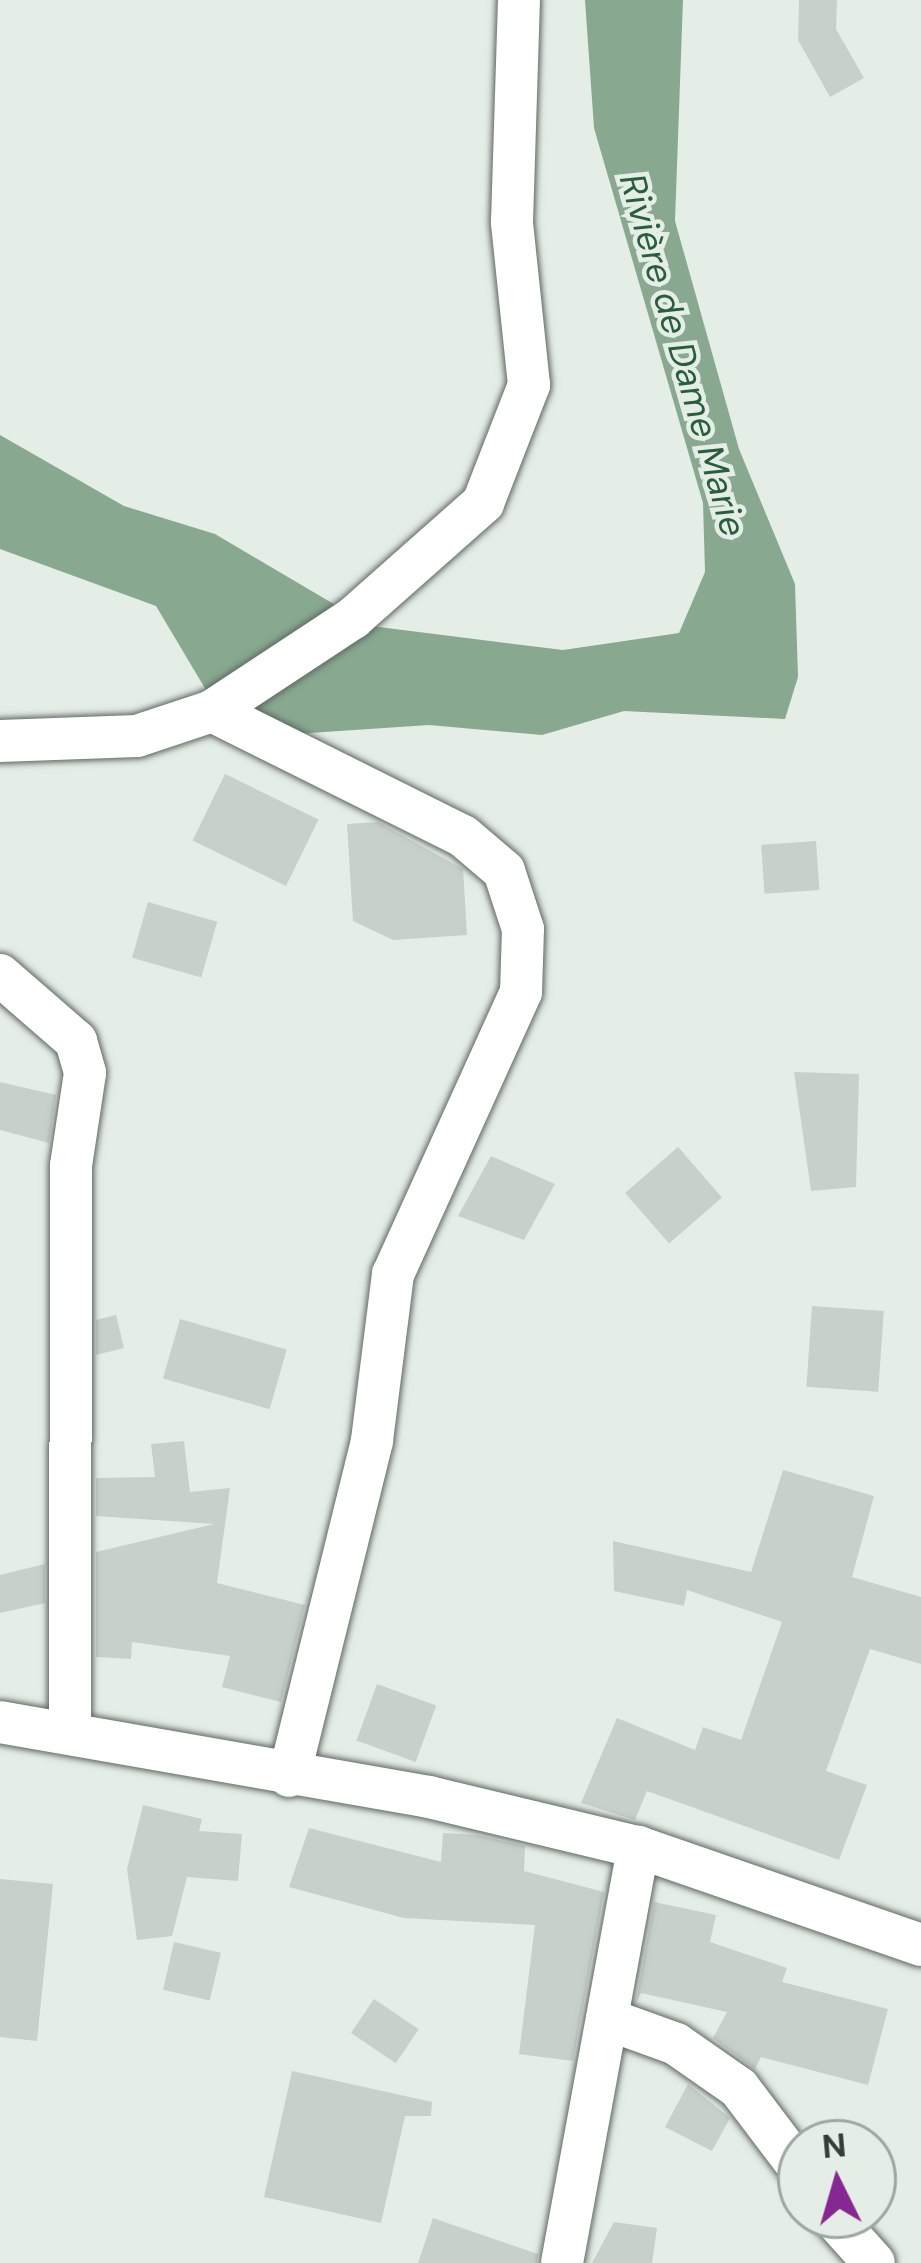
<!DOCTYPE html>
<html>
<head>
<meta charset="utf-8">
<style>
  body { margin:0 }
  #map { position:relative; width:921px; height:2263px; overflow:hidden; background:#e4eee6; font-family:"DM Sans",sans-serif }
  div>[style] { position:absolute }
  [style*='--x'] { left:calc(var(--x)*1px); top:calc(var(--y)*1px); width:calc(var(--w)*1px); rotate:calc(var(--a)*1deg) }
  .water>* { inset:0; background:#88a990 }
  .building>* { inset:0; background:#c7d1c9; transform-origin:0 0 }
  .roads { filter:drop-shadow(0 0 3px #5f6962) drop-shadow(0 0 3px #5f6962) }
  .minor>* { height:42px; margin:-21px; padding:0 21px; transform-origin:21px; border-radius:21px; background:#fff }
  span { translate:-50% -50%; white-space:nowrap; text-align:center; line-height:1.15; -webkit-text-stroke:9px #e4eee6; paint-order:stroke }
  .water-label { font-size:36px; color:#295d3b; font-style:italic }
  .north { position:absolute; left:777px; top:2119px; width:120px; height:120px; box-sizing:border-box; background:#e4eee6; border:3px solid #9fa7a1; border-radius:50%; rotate:355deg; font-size:33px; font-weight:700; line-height:48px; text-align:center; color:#383c39 }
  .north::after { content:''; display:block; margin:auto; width:42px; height:54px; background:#872792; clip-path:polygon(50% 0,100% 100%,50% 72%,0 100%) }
</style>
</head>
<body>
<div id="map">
  <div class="water">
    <i style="clip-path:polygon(585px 0,683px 0,675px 221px,739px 449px,795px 584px,798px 677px,785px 719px,624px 711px,542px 735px,429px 725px,265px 736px,225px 722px,156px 606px,0 549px,0 435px,124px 506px,215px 534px,371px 626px,563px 650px,679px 633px,705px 572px,703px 503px,594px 128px)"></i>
  </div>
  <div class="building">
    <i style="clip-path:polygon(799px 0,837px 0,836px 29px,864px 78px,830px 97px,798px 40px)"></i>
    <i style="left:225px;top:774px;width:104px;height:74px;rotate:26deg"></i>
    <i style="clip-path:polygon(378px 822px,463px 869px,467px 935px,393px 940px,353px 921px,347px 824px)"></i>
    <i style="left:816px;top:841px;width:49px;height:55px;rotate:86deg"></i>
    <i style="left:148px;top:902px;width:72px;height:58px;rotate:16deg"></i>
    <i style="clip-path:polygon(794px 1072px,859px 1074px,856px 1187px,811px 1191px)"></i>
    <i style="clip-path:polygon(0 1082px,56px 1095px,49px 1143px,0 1130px)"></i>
    <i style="left:678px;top:1147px;width:67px;height:70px;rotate:49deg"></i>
    <i style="clip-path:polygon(491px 1156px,555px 1184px,524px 1240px,458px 1216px)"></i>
    <i style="left:812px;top:1306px;width:72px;height:81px;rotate:4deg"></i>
    <i style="clip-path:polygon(116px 1315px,124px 1348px,96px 1355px,96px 1320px)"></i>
    <i style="left:180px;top:1319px;width:111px;height:62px;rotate:16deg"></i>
    <i style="clip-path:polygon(184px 1441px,190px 1492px,230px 1488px,217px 1583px,305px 1605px,281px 1702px,222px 1687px,230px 1656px,132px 1642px,131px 1659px,96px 1657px,96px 1552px,214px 1524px,96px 1516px,96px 1478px,155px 1477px,151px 1444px)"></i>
    <i style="clip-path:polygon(783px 1470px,874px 1496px,852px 1577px,921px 1597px,921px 1664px,870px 1649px,826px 1771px,867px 1785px,839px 1860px,647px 1791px,635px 1820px,581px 1803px,617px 1718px,695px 1750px,703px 1727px,741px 1740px,782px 1622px,687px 1590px,684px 1606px,614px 1591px,613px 1541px,751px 1572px)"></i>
    <i style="clip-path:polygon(45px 1564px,45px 1603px,0 1613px,0 1575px)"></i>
    <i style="left:377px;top:1684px;width:63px;height:60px;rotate:20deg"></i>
    <i style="clip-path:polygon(143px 1805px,202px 1819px,199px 1831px,242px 1834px,238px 1881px,187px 1877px,172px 1936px,137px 1940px,127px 1869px)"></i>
    <i style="clip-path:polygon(309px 1828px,441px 1862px,443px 1833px,477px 1835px,525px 1846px,524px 1871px,604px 1892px,573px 2061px,519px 2054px,535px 1925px,404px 1918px,289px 1887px)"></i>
    <i style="clip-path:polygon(0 1879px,53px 1884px,37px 2041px,0 2037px)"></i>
    <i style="clip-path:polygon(654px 1902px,716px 1915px,710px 1942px,787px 1968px,782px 1982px,888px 2009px,868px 2085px,761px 2057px,755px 2069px,713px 2038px,727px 2012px,641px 1993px,636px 2002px)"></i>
    <i style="left:174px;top:1942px;width:48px;height:49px;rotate:13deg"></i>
    <i style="left:374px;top:1999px;width:54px;height:41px;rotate:34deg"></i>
    <i style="clip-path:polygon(292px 2071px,432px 2102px,431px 2116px,405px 2116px,381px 2223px,264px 2197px)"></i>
    <i style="clip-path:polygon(688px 2084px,730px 2118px,712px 2151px,665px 2127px)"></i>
    <i style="clip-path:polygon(433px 2218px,538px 2254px,537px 2263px,418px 2263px)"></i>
    <i style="clip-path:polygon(614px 2222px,657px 2228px,652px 2263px,592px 2263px)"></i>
  </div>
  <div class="roads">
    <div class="minor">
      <i style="--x:212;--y:711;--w:280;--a:26.5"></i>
      <i style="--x:463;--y:836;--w:54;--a:40.5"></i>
      <i style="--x:504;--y:871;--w:61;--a:71.9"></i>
      <i style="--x:523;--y:929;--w:63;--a:91.8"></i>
      <i style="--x:521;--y:992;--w:310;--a:114.4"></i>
      <i style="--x:393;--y:1274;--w:168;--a:97.2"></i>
      <i style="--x:372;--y:1441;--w:345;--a:103.9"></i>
      <i style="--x:0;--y:741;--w:137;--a:-2.1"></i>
      <i style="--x:137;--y:736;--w:79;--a:-18.4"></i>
      <i style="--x:212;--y:711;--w:169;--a:-33.4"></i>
      <i style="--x:353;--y:618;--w:174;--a:-41.5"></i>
      <i style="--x:483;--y:503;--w:127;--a:-68.7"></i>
      <i style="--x:529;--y:385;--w:164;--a:-96"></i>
      <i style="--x:512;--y:222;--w:222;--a:-88.2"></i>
      <i style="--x:0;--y:975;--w:101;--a:41"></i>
      <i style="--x:76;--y:1041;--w:33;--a:74"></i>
      <i style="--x:85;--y:1073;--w:94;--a:98.6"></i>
      <i style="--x:71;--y:1166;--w:563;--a:90.1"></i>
      <i style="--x:0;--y:1722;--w:436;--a:9.9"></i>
      <i style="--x:429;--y:1797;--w:215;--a:13.5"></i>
      <i style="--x:638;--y:1847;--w:299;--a:19.1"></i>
      <i style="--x:607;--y:2019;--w:73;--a:19.9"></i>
      <i style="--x:676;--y:2044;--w:77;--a:34.9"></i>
      <i style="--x:739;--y:2088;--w:103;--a:52.9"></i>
      <i style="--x:831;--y:2215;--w:64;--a:48.1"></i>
      <i style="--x:562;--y:2263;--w:423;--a:-79.6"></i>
    </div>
  </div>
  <div class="water-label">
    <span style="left:683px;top:355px;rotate:74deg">Rivière de Dame Marie</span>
  </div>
  <div class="north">N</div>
</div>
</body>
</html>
